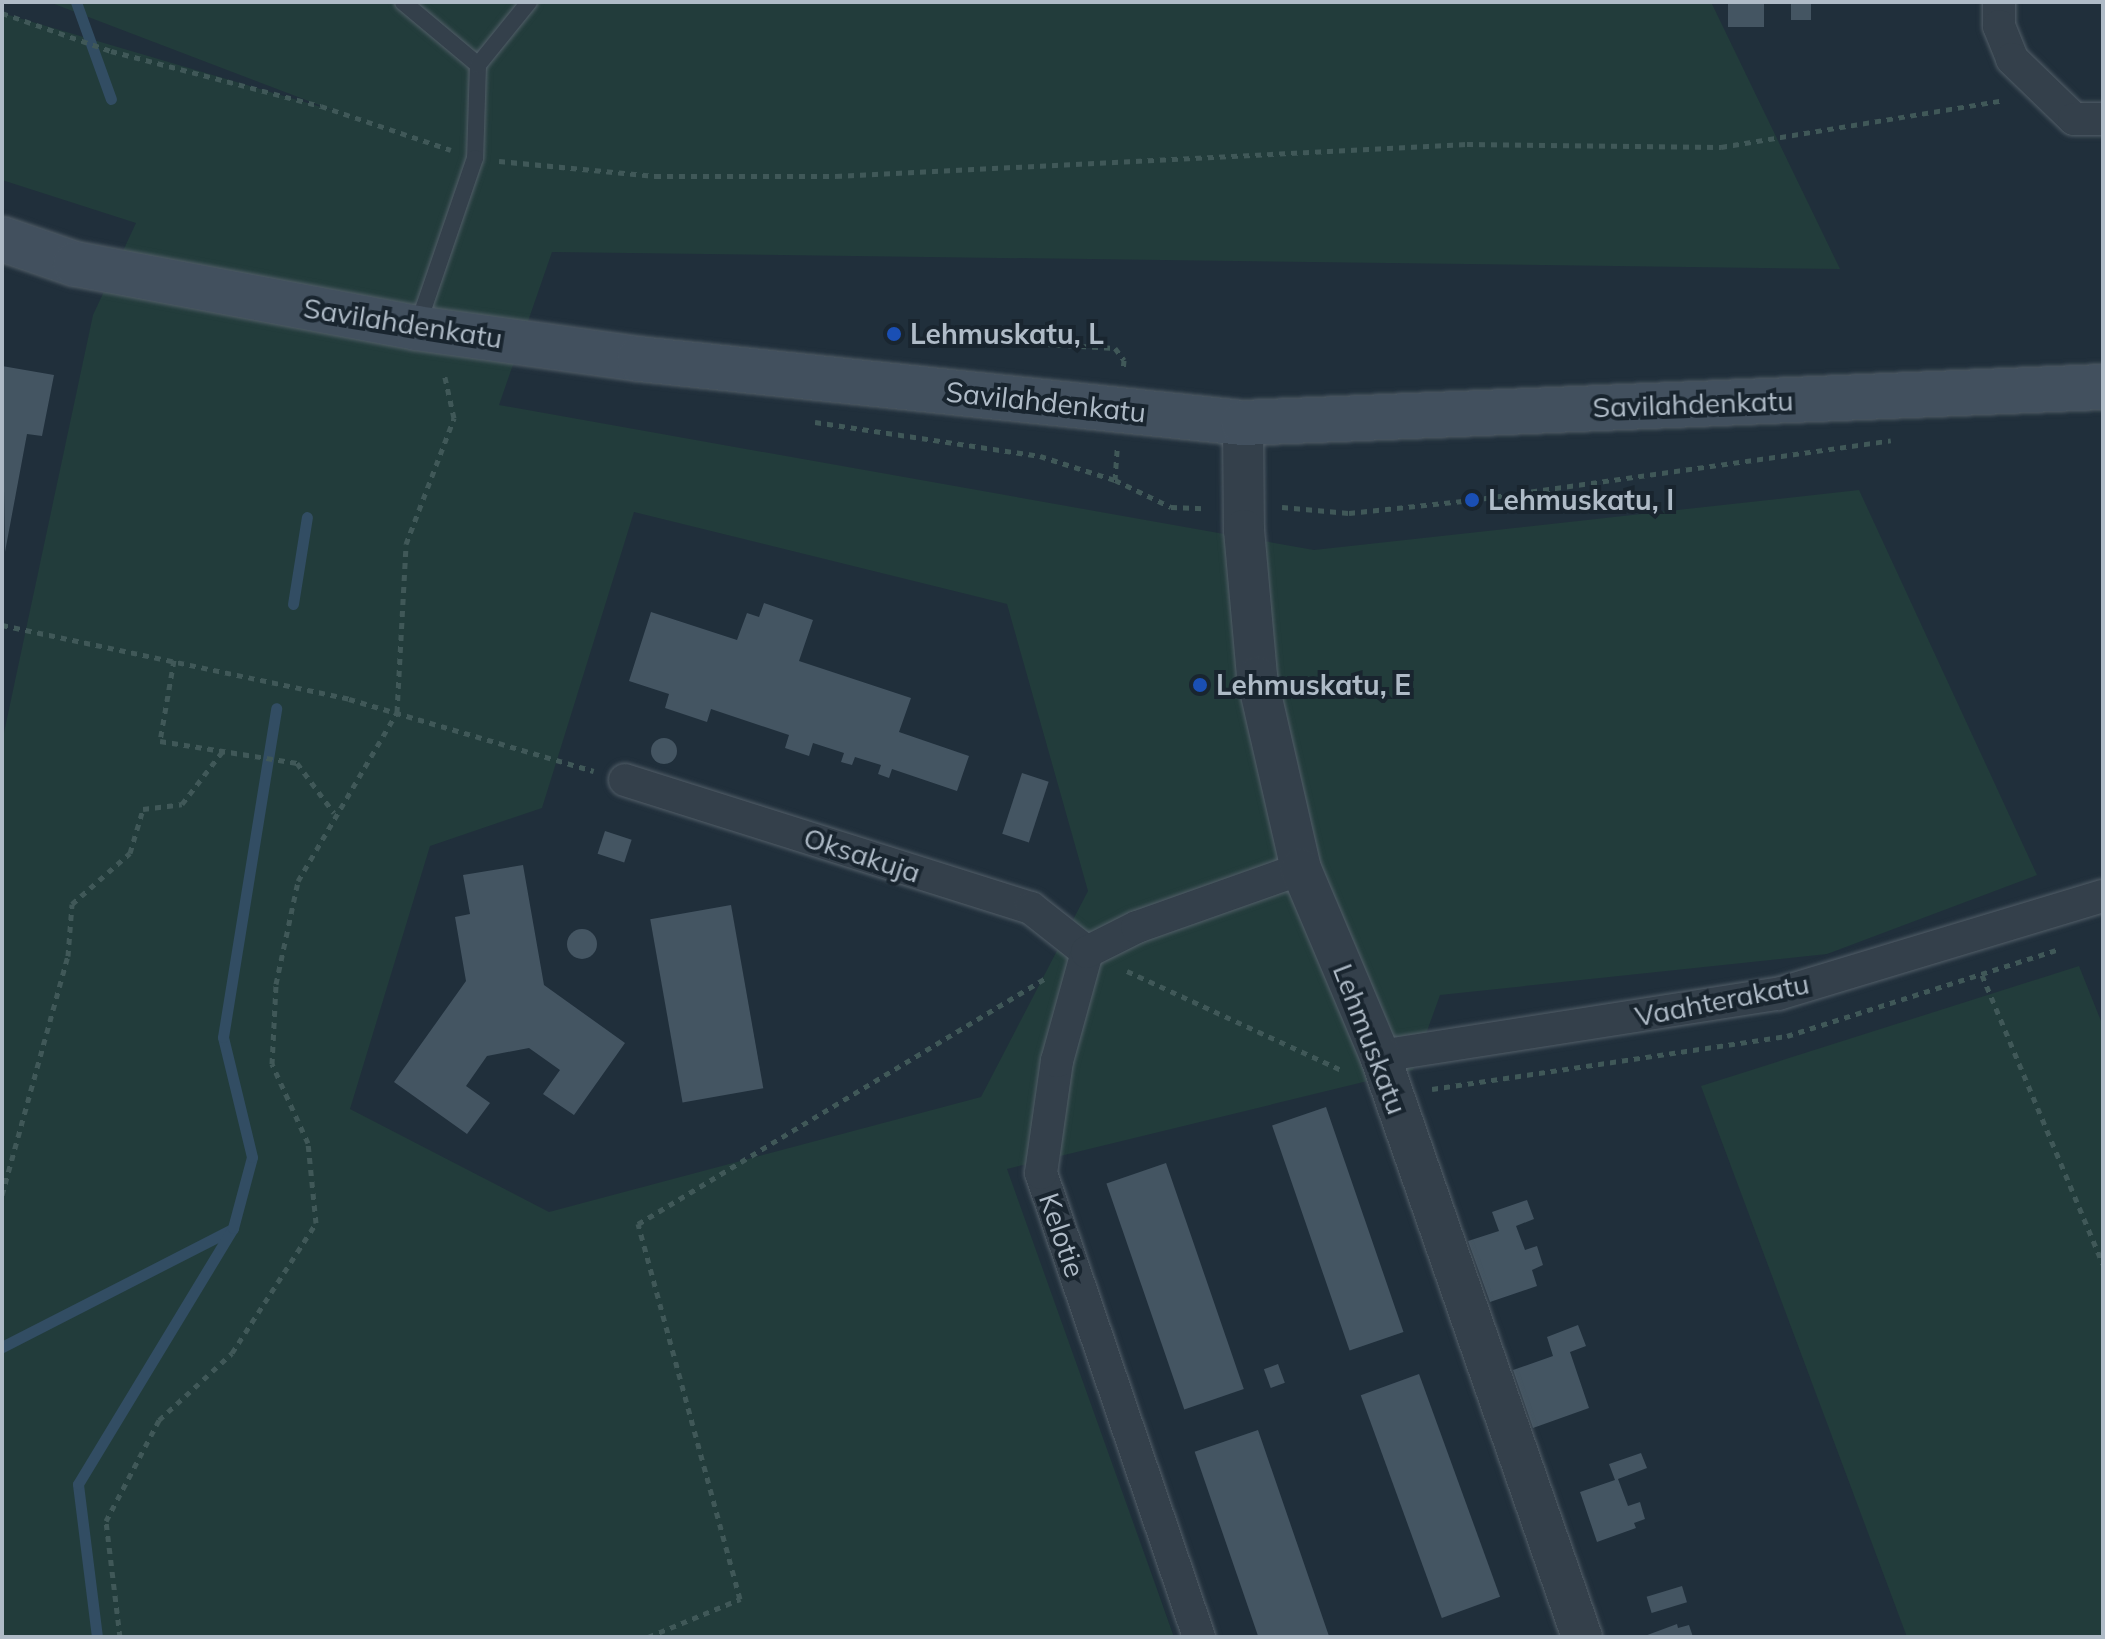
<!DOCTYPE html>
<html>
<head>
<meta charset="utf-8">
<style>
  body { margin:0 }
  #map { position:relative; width:2105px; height:1639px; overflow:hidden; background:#202f3b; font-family:Mulish,sans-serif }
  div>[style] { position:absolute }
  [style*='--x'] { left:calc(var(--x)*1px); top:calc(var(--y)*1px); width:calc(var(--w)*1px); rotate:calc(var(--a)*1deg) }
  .green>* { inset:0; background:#223c3b }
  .stream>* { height:11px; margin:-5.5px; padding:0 5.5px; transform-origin:5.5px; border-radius:5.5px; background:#324d63 }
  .building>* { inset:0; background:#445562; transform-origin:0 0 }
  .round { border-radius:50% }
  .path>* { height:5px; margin-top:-2.5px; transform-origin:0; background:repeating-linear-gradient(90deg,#405858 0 6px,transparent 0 12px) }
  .roads { filter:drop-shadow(0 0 2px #525e68) drop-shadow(0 0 2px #525e68) }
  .service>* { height:16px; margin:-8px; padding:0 8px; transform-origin:8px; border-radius:8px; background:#34404b }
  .minor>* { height:32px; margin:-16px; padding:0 16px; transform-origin:16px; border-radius:16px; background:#34404b }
  .tertiary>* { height:40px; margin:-20px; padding:0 20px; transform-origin:20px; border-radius:20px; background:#34404b }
  .secondary>* { height:44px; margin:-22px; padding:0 22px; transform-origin:22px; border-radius:22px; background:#42505e }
  .dots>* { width:22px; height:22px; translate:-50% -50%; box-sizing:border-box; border:4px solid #19252f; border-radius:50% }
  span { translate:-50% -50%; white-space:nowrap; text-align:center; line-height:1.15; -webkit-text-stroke:8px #19252f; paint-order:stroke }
  .street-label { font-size:28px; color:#afbbc7 }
  .poi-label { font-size:28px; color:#afbbc7; font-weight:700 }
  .left { translate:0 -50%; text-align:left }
  .frame { position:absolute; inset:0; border:4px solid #afbbc7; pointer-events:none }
</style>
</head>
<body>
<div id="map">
  <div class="green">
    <i style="clip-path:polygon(evenodd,49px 2px,1711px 2px,1840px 269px,552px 252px,499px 405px,1314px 550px,1859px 490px,2037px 875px,1827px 954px,1440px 995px,1413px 1070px,1007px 1169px,1174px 1637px,2px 1637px,2px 742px,93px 315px,136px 223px,2px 180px,2px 13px,335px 111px,49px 2px,634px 512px,1007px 604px,1088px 891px,981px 1097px,549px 1212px,350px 1109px,430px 846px,542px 808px,634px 512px)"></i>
    <i style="clip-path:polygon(2079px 966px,2103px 1026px,2103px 1637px,1907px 1637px,1701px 1086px)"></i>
  </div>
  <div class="stream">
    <i style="--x:76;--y:2;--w:103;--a:70.2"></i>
    <i style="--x:293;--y:604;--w:88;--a:-80.9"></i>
    <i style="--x:2;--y:1347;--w:259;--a:-27.1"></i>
    <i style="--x:97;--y:1637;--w:154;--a:-97.1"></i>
    <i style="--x:78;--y:1484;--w:299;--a:-58.8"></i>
    <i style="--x:233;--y:1228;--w:73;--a:-75"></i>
    <i style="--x:252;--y:1157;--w:123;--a:-103.6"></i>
    <i style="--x:223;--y:1037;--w:333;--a:-80.8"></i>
  </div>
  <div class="building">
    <i style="left:1728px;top:2px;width:36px;height:25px"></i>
    <i style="left:1791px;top:2px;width:20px;height:18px"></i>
    <i style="clip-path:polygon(2px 366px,54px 375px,42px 436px,27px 434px,5px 552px)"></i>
    <i style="clip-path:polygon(764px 603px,813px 620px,799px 661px,911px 698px,899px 732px,969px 756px,957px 791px,892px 769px,889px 778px,878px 774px,881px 765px,855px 757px,852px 765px,841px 762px,844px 753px,813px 743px,809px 756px,785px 748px,789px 735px,711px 709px,707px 722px,665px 708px,669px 694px,629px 681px,651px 612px,737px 640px,747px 613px,759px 617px)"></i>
    <i class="round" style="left:651px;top:738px;width:26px;height:26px"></i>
    <i style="left:1022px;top:773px;width:28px;height:64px;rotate:18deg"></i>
    <i style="left:605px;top:831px;width:28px;height:24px;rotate:18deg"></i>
    <i style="clip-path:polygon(523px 865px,544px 985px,625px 1043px,574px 1115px,543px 1094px,560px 1070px,529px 1048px,487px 1056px,466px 1086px,490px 1103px,467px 1134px,394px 1082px,466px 981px,455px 917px,470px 914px,463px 875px)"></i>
    <i style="left:731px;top:905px;width:186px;height:82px;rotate:80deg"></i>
    <i class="round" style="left:567px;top:929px;width:30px;height:30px"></i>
    <i style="left:1326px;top:1107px;width:238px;height:57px;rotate:71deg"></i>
    <i style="left:1166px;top:1163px;width:239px;height:63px;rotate:71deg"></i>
    <i style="clip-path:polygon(1527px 1200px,1534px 1219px,1516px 1226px,1525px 1250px,1537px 1246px,1543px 1265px,1532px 1270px,1537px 1286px,1490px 1302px,1468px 1241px,1499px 1231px,1492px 1212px)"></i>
    <i style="clip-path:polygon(1578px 1325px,1586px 1346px,1570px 1352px,1589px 1408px,1533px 1428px,1513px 1370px,1553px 1356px,1547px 1337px)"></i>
    <i style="left:1278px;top:1364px;width:20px;height:15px;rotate:70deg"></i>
    <i style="left:1419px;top:1374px;width:237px;height:62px;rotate:70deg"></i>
    <i style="left:1258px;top:1430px;width:219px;height:67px;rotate:71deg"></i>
    <i style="clip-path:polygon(1641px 1453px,1647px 1468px,1618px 1479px,1628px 1506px,1640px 1502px,1645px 1519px,1634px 1523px,1636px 1528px,1597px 1542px,1580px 1492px,1615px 1480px,1609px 1464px)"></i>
    <i style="left:1682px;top:1586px;width:17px;height:37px;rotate:73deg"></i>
    <i style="clip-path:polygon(1677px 1624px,1678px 1628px,1689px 1625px,1693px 1637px,1642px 1637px)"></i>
  </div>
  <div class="path">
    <i style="--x:2;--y:13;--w:115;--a:19.2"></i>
    <i style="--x:111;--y:51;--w:217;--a:14.7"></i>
    <i style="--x:321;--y:106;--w:137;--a:18.7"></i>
    <i style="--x:499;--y:161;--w:157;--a:5.5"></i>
    <i style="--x:655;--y:176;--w:181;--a:0"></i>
    <i style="--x:836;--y:176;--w:632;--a:-2.9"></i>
    <i style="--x:1467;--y:144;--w:254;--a:0.7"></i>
    <i style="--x:1721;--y:147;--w:287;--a:-9.4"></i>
    <i style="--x:996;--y:341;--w:119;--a:3.4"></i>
    <i style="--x:1115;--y:348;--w:15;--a:53"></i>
    <i style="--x:1124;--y:360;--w:11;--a:95"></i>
    <i style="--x:815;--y:422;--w:228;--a:8.6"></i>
    <i style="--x:1040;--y:456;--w:79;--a:17.7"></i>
    <i style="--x:1115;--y:480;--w:62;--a:25.7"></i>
    <i style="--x:1171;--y:507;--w:33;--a:2"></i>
    <i style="--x:1115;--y:480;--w:31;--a:-86"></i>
    <i style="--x:1282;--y:507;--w:67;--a:5.1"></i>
    <i style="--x:1349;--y:513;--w:124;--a:-6"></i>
    <i style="--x:1472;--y:500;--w:423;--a:-8.1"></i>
    <i style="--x:2;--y:625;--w:355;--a:12"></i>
    <i style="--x:349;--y:699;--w:255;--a:16.4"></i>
    <i style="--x:174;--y:660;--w:82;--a:99.8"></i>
    <i style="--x:160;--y:741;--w:139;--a:9.1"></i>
    <i style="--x:297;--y:763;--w:62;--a:53.5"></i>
    <i style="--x:1127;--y:971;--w:238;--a:24.8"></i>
    <i style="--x:1982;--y:975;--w:313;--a:67.3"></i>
    <i style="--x:1432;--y:1089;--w:359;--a:-8.5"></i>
    <i style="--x:1787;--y:1036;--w:287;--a:-17.7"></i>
    <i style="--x:2;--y:1195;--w:248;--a:-74.6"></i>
    <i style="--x:68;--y:956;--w:52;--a:-85.6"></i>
    <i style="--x:72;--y:904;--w:77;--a:-41.3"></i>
    <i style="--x:130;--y:853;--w:46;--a:-73.5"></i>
    <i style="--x:143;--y:809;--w:39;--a:-7"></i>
    <i style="--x:182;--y:804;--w:66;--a:-52.4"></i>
    <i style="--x:120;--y:1637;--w:117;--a:-96.9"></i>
    <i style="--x:106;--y:1521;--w:114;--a:-62.3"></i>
    <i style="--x:159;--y:1420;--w:99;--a:-42.5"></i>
    <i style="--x:232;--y:1353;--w:155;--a:-57.1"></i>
    <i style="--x:316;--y:1223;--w:80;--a:-95.7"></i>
    <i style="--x:308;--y:1143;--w:87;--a:-114.5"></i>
    <i style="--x:272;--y:1064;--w:80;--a:-87.1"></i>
    <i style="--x:276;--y:984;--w:105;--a:-77.9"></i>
    <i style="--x:298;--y:881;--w:196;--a:-59.6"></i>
    <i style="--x:397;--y:712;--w:168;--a:-86.9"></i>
    <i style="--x:406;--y:544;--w:135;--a:-69.1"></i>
    <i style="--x:454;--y:418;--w:46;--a:-102.5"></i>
    <i style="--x:648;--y:1637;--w:100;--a:-22.4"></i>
    <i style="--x:740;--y:1599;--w:389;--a:-105.2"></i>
    <i style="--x:638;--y:1224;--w:476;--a:-31.1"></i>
  </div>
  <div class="roads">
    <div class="service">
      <i style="--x:403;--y:2;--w:98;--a:40"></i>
      <i style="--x:478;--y:65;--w:93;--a:91.8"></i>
      <i style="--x:475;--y:158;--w:179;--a:108.9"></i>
      <i style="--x:478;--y:65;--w:81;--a:-51"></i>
    </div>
    <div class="minor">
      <i style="--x:1999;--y:2;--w:24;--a:90"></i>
      <i style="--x:1999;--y:26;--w:35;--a:68"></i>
      <i style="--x:2012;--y:59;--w:86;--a:44.1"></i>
      <i style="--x:2074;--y:119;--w:29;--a:0"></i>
      <i style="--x:625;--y:780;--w:426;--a:17.5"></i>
      <i style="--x:1031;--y:908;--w:71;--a:38.2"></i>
      <i style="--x:1380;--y:1056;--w:403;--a:-8.9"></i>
      <i style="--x:1778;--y:994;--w:339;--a:-16.8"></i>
      <i style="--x:1199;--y:1637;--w:490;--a:-108.8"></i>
      <i style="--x:1041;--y:1173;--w:113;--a:-81.9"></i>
      <i style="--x:1057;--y:1061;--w:113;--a:-74.6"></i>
      <i style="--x:1087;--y:952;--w:56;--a:-26.6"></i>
      <i style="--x:1137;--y:927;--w:174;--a:-19.5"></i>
    </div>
    <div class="tertiary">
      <i style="--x:1243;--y:423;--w:107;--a:89.5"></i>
      <i style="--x:1244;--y:530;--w:148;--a:84.9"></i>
      <i style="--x:1257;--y:677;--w:197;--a:77.1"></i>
      <i style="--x:1301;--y:869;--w:203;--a:67.1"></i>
      <i style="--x:1380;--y:1056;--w:615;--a:70.83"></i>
    </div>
    <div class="secondary">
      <i style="--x:2;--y:239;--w:77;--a:18.9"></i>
      <i style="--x:75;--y:264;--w:347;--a:10.6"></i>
      <i style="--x:416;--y:328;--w:225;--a:7.9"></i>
      <i style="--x:639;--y:359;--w:607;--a:6.05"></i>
      <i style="--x:1243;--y:423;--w:861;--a:-2.4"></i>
    </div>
  </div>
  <div class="dots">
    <i style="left:894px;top:334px;background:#1a4fb4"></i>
    <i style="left:1472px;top:500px;background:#1a4fb4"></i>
    <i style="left:1200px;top:685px;background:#1a4fb4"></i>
  </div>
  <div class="street-label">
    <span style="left:403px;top:323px;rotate:9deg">Savilahdenkatu</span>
    <span style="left:1046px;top:402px;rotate:6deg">Savilahdenkatu</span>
    <span style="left:1693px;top:404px;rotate:-2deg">Savilahdenkatu</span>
    <span style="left:862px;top:855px;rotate:18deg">Oksakuja</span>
    <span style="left:1722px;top:1000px;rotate:-11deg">Vaahterakatu</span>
    <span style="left:1370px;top:1039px;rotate:69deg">Lehmuskatu</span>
    <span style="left:1062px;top:1235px;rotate:71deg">Kelotie</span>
  </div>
  <div class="poi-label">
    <span class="left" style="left:910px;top:334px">Lehmuskatu, L</span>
    <span class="left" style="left:1488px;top:500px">Lehmuskatu, I</span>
    <span class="left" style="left:1216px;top:685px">Lehmuskatu, E</span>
  </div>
  <div class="frame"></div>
</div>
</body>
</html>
